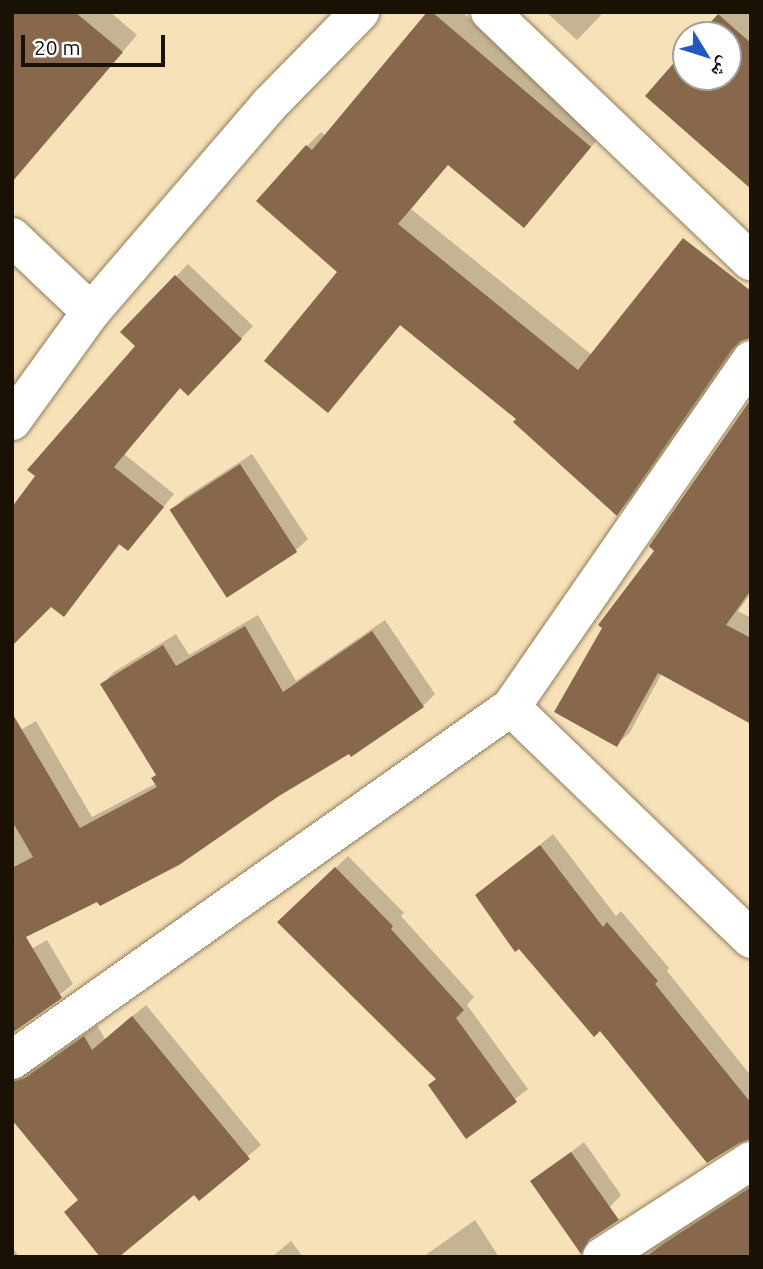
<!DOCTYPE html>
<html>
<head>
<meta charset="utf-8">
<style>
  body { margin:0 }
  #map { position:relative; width:763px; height:1269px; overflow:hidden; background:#f6e1b9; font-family:Ubuntu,"Noto Naskh Arabic",sans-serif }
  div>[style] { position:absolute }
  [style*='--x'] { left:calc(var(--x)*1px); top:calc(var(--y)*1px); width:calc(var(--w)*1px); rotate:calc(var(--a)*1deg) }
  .shadow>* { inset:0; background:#0003 }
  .building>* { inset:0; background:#87684d; transform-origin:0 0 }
  .roads { filter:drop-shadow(0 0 2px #907d58) drop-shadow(0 0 2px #907d58) }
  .minor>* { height:38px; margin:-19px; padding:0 19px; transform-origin:19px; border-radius:19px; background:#fff }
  span { translate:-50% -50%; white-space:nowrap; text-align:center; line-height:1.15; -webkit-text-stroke:6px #fff; paint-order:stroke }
  .frame { position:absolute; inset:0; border:14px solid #181104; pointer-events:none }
  .north { position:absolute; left:672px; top:21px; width:70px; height:70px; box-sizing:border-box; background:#fff; border:2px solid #a3a09b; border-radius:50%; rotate:128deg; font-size:19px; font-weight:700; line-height:28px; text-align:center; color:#181104 }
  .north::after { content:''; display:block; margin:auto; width:24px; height:32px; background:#2457c4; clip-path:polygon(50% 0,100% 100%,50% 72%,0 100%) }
  .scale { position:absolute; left:21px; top:35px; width:144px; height:32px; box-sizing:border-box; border:4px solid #181104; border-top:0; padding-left:9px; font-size:21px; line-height:24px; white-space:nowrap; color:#181104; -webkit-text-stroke:5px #fff; paint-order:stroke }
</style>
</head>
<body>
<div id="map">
  <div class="shadow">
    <i style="clip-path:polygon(12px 12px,110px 12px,137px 35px,24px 166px)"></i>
    <i style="clip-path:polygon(430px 12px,462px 12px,604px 132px,524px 226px,449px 163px,411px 209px,592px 355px,750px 329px,631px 499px,617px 513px,518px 419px,401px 324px,328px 411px,339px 272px,307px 146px,321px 132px,326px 136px)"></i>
    <i style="clip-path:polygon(546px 12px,604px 12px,577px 40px)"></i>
    <i style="clip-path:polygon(721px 12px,751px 12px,751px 187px,648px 96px,686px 52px,686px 77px,728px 77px,728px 35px,701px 35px)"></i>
    <i style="clip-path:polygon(188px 264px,253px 326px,188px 393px,181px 387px,124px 454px,174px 494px,139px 537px,121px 543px,64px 615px,138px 346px,123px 332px)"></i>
    <i style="clip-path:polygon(751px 400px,751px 593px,738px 611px,751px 618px,751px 723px,662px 673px,630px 732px,617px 745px,657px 550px)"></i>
    <i style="clip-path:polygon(252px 454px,308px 539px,296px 550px,173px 510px,184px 498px)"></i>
    <i style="clip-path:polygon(258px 615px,296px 681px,385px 620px,435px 694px,423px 706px,349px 752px,98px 900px,12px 921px,12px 735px,36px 721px,92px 817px,157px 783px,158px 774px,102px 684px,114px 672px,176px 634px,189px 655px)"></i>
    <i style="clip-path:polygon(553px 834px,616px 916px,621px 911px,669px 968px,667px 971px,751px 1076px,751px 1138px,708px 1161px,600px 1029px,477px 896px)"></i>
    <i style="clip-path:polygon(348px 856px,404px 913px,401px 916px,474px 997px,467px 1005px,528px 1089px,467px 1137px,437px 1078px,280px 922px)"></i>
    <i style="clip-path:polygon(47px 940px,73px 984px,12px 1033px,12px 960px)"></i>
    <i style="clip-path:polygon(146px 1005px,261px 1145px,199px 1198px,195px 1193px,79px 1199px,12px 1118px,12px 1065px,27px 1070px,39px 1066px,97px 1025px,105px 1039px)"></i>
    <i style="clip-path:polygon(584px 1142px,621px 1195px,610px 1207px,533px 1182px)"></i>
    <i style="clip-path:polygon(751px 1184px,751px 1257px,639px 1257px)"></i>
    <i style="clip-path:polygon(475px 1220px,499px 1257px,423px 1257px)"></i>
    <i style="clip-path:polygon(291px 1241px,303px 1257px,272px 1257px)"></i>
    <i style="clip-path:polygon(12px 1248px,20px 1257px,12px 1257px)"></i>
  </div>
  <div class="building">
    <i style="clip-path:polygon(12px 12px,75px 12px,123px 52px,12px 182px)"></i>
    <i style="clip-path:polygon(427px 12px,432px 12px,591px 147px,524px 228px,448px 165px,398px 224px,578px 370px,683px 238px,751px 291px,751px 338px,741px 341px,733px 348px,617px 516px,513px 422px,516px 419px,400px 325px,328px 413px,264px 361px,337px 272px,256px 201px,306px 145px,312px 150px)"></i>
    <i style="clip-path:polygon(718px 14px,751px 43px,751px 189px,645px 96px,686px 49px,686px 77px,728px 77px,728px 35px,699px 35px)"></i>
    <i style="clip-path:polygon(175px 275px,242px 339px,188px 396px,180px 388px,114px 467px,164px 507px,128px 551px,119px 544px,64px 617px,51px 607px,12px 646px,12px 507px,35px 476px,27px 470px,135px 346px,120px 332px)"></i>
    <i style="clip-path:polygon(751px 399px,751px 590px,726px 625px,751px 638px,751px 724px,658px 673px,617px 747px,554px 712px,602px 628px,598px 625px,654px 551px,649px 546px)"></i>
    <i style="left:240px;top:464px;width:105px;height:84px;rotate:57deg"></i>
    <i style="clip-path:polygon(245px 626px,283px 692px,372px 631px,424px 707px,351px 757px,349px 754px,279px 796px,179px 865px,100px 906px,97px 902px,26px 937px,62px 998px,12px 1033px,12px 868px,33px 857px,12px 821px,12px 713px,80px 828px,157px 787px,151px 778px,156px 775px,100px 684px,163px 645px,176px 666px)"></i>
    <i style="clip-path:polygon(540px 845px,603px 927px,607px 922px,658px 981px,655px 984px,751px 1103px,751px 1139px,739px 1143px,707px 1163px,600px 1031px,594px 1037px,519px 949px,515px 952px,475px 895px)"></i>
    <i style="clip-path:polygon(335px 867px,393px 926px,391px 929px,464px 1010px,456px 1018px,517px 1102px,466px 1139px,428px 1085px,436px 1079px,277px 922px)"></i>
    <i style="clip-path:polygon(132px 1016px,250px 1159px,199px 1201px,194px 1195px,119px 1257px,100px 1257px,64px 1212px,78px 1200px,12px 1120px,12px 1082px,25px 1078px,84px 1036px,92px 1050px)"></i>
    <i style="clip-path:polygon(571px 1152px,619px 1220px,590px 1239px,581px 1254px,530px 1181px)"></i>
    <i style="clip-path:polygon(751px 1187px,751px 1257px,646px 1257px,663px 1244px)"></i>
  </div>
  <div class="roads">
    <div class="minor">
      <i style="--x:490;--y:12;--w:361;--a:43.7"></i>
      <i style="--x:12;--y:237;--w:109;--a:43.5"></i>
      <i style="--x:12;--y:421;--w:135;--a:-54.1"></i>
      <i style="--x:91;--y:312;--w:274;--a:-49.3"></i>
      <i style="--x:270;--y:104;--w:129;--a:-45.6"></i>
      <i style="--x:511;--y:707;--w:334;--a:44"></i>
      <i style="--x:12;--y:1060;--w:611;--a:-35.28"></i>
      <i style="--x:511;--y:707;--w:422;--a:-55.3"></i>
      <i style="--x:602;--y:1257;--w:177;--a:-32.8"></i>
    </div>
  </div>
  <div class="frame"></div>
  <div class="north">ش</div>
  <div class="scale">20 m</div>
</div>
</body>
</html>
